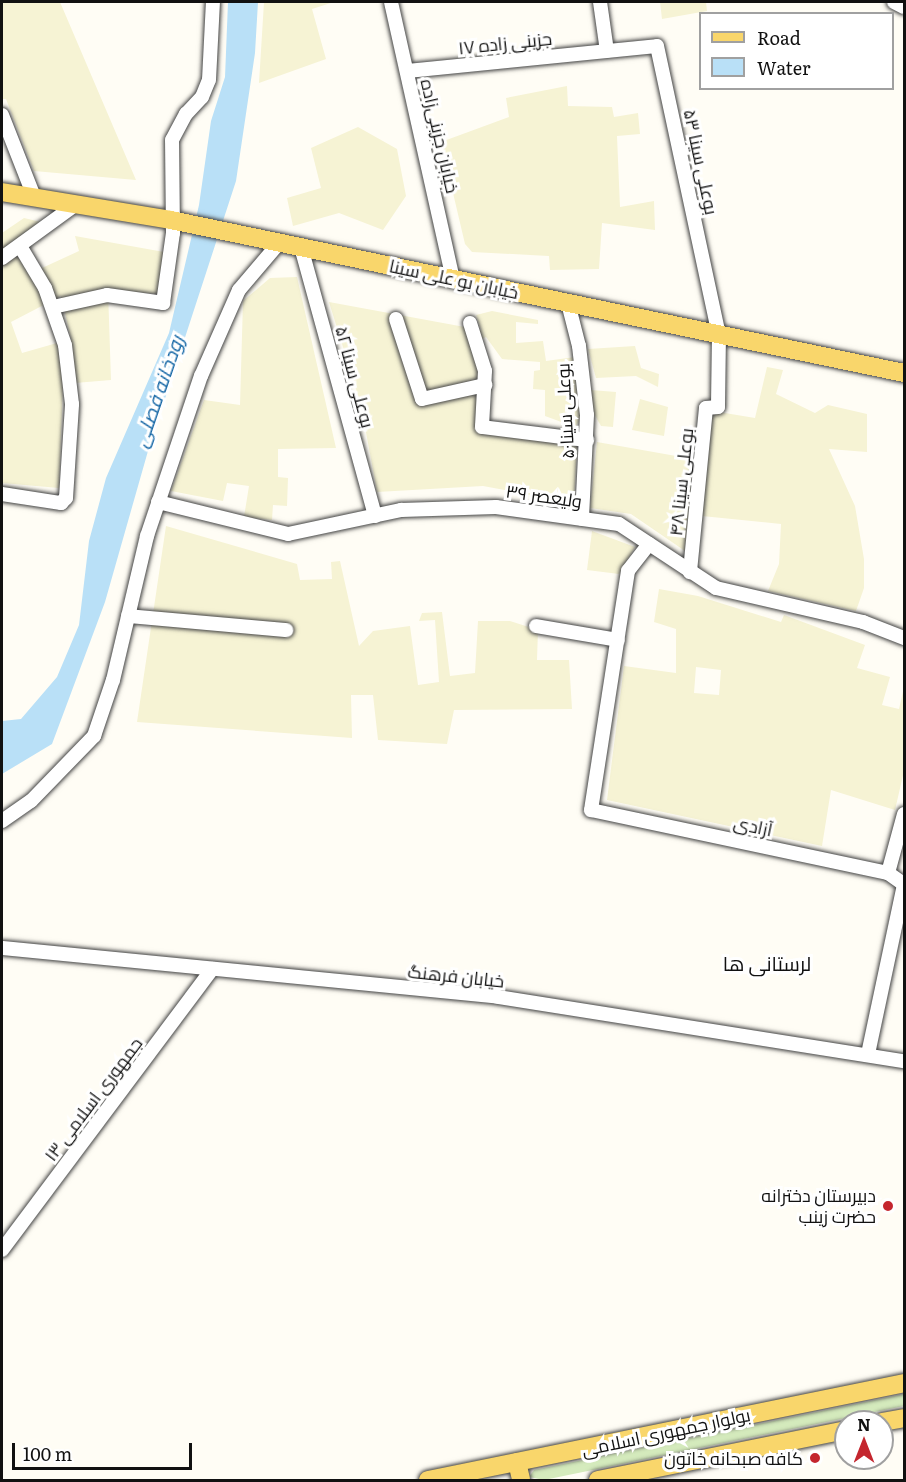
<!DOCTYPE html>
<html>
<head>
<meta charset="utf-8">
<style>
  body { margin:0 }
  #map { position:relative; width:906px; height:1482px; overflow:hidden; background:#fffdf5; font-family:Literata,Cairo,serif }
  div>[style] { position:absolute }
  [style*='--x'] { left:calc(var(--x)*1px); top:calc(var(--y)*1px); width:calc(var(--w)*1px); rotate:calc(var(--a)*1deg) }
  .farmland>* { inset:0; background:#f6f3d4 }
  .green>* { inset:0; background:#d5ebbd }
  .water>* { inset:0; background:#b9e0f7 }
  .roads { filter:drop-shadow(0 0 2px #444) drop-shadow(0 0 2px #444) }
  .minor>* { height:14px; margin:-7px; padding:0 7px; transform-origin:7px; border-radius:7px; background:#fff }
  .major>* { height:18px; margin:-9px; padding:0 9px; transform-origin:9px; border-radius:9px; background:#f9d66b }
  .dots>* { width:16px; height:16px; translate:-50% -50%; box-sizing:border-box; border:3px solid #fff; border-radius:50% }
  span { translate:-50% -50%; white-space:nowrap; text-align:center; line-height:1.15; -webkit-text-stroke:6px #fff; paint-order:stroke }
  .street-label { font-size:18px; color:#111 }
  .poi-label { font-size:18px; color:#111 }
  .right { translate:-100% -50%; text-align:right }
  .water-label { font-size:20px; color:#1768a6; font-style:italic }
  .neighbourhood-label { font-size:20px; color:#111 }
  .frame { position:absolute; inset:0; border:3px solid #111; pointer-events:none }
  .legend { position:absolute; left:699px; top:12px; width:195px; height:78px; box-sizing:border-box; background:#fff; border:2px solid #a0a0a0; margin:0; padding:8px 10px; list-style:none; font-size:18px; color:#111 }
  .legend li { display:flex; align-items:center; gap:12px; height:30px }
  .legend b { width:30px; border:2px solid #a0a0a0 }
  .north { position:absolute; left:834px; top:1410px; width:60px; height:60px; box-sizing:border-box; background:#fff; border:2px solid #a0a0a0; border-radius:50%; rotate:0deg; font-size:16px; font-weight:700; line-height:24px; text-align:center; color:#111 }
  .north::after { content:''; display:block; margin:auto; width:21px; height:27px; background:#c4262e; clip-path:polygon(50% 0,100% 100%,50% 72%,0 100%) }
  .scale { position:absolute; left:12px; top:1443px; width:180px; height:27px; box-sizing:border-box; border:3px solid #111; border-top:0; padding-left:8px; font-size:18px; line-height:21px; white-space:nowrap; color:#111; -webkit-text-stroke:4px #fff; paint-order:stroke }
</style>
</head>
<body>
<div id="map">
  <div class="farmland">
    <i style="clip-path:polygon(2px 2px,60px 2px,136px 180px,34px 171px,6px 99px,2px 99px)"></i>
    <i style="clip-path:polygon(264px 2px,334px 2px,312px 9px,326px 59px,259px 83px)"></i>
    <i style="clip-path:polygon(660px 2px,706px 2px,707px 11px,662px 19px)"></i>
    <i style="clip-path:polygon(567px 86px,568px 106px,612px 107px,614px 117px,638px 113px,640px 134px,617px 136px,620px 207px,654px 201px,655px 230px,602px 223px,599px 269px,550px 270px,549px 256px,472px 252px,465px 244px,441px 142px,509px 117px,506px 98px)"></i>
    <i style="clip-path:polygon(358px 127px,397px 149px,406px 196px,383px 230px,339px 213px,293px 226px,287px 198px,321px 188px,311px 148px)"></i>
    <i style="clip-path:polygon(evenodd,24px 218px,41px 222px,12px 242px,29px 274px,79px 251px,75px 236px,164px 252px,159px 294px,108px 290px,111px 380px,63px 384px,59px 488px,2px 483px,2px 233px,24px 218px,61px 296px,71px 339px,22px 353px,11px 322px,61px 296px)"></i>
    <i style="clip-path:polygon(297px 277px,336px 448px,278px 449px,278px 477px,288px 478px,287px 506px,273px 505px,272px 520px,244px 517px,249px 486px,227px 483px,223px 501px,171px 491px,204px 400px,240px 405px,243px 301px,270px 278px)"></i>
    <i style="clip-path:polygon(329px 302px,481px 330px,476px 315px,492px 311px,538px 320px,538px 324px,516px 322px,516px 343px,543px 341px,546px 361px,575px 357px,584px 414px,575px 427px,545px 416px,545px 390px,533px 389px,534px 371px,540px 370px,540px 362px,502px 359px,486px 337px,471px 344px,484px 385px,484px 428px,577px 444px,574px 503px,483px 486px,377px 492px,361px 405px)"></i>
    <i style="clip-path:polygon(635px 346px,641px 368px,659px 374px,658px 387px,636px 376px,596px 378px,588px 349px)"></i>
    <i style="clip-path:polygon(767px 367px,783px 370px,776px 394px,815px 413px,828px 405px,867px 414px,867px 452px,829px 449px,855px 506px,864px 559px,864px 588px,856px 611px,768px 591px,779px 564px,781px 524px,702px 516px,713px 411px,755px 418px)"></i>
    <i style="clip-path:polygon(591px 390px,616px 392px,613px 427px,601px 426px,593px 412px)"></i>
    <i style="clip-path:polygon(640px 399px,668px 407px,664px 436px,632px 430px)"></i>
    <i style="clip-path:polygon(597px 442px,693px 459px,685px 551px,631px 514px,590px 508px)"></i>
    <i style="clip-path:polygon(166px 526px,297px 564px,300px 580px,332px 579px,331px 562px,340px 561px,359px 646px,373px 631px,410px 626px,418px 685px,439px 682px,435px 620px,419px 621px,422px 613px,442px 612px,450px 676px,475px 673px,478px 621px,510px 621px,538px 630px,537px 660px,569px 660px,572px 709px,454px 710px,447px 744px,378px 740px,373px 695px,351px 695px,352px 738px,137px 722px)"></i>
    <i style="clip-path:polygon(592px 531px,635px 547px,619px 574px,587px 570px)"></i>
    <i style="clip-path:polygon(evenodd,659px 589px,698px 596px,781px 622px,784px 615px,865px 645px,857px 668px,890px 677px,882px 705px,899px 709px,904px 687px,904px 771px,895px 810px,831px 790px,822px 846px,607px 800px,624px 666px,676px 673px,676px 629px,654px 622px,659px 589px,696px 667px,721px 670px,719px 695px,694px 693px,696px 667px)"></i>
  </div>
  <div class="green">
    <i style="clip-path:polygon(904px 1394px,904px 1406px,544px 1480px,529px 1477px,534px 1470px)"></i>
  </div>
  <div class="water">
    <i style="clip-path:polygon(228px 2px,258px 2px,255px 53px,236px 181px,148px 451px,105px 602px,52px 744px,2px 774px,2px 721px,21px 719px,57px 677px,79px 625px,89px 541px,106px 478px,169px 333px,199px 205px,211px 121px,225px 77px)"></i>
  </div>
  <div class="roads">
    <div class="minor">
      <i style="--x:391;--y:2;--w:284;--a:77.4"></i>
      <i style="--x:600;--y:2;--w:49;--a:81.9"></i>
      <i style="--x:894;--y:2;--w:11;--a:27"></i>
      <i style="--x:407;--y:71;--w:251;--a:-5.7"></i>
      <i style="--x:657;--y:46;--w:295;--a:77.9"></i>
      <i style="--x:719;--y:334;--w:73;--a:90.8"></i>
      <i style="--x:718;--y:407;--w:12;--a:175"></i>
      <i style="--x:706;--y:408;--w:165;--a:95.6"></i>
      <i style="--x:2;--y:115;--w:90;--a:68.6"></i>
      <i style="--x:301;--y:247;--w:279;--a:74.6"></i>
      <i style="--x:2;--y:258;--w:90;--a:-36"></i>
      <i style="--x:568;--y:303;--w:44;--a:75.7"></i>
      <i style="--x:579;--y:346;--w:69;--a:83.4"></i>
      <i style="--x:587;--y:415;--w:104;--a:92.8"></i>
      <i style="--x:53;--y:307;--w:55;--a:-12.5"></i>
      <i style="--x:107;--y:295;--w:57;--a:8.1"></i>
      <i style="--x:163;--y:303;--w:71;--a:-81.9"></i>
      <i style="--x:173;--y:233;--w:93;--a:-90.6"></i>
      <i style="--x:172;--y:140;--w:30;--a:-62"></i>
      <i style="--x:186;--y:114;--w:23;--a:-47"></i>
      <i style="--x:202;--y:97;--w:18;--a:-68"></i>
      <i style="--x:209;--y:80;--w:78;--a:-87.1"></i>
      <i style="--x:396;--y:319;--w:84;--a:72"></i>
      <i style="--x:422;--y:399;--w:65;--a:-12.5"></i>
      <i style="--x:470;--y:323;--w:50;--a:72.6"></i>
      <i style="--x:485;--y:371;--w:56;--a:93.1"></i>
      <i style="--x:482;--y:427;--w:106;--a:7.1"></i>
      <i style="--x:2;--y:494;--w:60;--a:8.7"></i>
      <i style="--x:61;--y:503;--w:7;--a:-45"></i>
      <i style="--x:66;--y:498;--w:94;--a:-86.3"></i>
      <i style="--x:72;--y:404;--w:59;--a:-96.8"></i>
      <i style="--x:65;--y:345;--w:60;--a:-109.3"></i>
      <i style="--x:45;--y:288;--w:49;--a:-120.8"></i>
      <i style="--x:158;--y:502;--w:134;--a:13.8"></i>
      <i style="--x:288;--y:534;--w:116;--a:-12"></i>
      <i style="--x:401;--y:510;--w:95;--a:-1.8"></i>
      <i style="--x:496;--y:507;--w:124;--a:7.9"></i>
      <i style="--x:619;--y:524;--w:116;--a:33.4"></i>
      <i style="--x:716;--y:588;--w:151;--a:13"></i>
      <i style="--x:863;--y:622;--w:44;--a:21.3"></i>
      <i style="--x:649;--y:544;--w:34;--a:128"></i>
      <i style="--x:628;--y:571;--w:242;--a:98.8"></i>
      <i style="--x:591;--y:810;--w:304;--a:12"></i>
      <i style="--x:888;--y:873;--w:19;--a:35"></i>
      <i style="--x:128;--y:616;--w:159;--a:5.1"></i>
      <i style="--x:536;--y:626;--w:83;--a:9.7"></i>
      <i style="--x:2;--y:821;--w:35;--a:-35"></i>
      <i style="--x:31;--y:801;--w:91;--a:-45.9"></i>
      <i style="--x:94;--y:736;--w:59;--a:-71.3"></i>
      <i style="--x:113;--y:680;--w:148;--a:-76.7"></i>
      <i style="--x:147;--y:536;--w:169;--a:-71.4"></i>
      <i style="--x:201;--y:376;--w:94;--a:-66.2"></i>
      <i style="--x:239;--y:290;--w:62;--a:-49.6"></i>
      <i style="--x:888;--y:873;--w:61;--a:-74.8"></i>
      <i style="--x:2;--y:948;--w:498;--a:5.6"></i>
      <i style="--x:498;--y:997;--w:411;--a:9"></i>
      <i style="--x:868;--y:1054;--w:174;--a:-78"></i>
      <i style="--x:2;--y:1250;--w:351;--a:-53.2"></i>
    </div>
    <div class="major">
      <i style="--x:2;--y:192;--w:171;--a:9.4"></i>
      <i style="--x:171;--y:220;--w:749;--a:11.79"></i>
      <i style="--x:882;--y:1422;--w:22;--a:-10"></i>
      <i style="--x:517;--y:1462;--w:18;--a:77"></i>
      <i style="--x:428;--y:1480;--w:486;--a:-11.5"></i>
      <i style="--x:598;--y:1480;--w:253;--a:-11.4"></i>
    </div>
  </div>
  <div class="dots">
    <i style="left:888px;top:1206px;background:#c4262e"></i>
    <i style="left:815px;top:1458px;background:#c4262e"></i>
  </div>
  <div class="street-label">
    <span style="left:505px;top:43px;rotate:-6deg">جزینی زاده ۱۷</span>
    <span style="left:440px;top:136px;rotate:77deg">خیابان جزینی‌زاده</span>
    <span style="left:701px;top:162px;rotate:78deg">بوعلی سینا ۵۳</span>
    <span style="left:454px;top:279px;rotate:12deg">خیابان بو علی سینا</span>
    <span style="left:355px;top:377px;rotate:75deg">بوعلی سینا ۵۲</span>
    <span style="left:565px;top:411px;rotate:-93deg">بوعلی سینا۵۰</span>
    <span style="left:681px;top:482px;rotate:-84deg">بوعلی سینا ۴۸</span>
    <span style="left:544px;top:496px;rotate:8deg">ولیعصر ۳۹</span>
    <span style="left:753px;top:826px;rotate:12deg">آزادی</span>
    <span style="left:456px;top:976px;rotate:6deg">خیابان فرهنگ</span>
    <span style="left:93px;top:1099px;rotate:-53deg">جمهوری اسلامی ۱۳</span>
    <span style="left:666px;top:1432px;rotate:-12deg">بولوار جمهوری اسلامی</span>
  </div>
  <div class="poi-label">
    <span class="right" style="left:876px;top:1206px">دبیرستان دخترانه<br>حضرت زینب</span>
    <span class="right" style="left:803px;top:1458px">کافه صبحانه خاتون</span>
  </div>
  <div class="water-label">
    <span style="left:157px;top:391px;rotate:-71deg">رودخانه فصلی</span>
  </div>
  <div class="neighbourhood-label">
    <span style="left:767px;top:962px">لرستانی ها</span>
  </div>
  <div class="frame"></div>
  <ul class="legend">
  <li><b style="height:8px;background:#f9d66b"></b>Road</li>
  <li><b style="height:16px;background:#b9e0f7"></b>Water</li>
  </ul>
  <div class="north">N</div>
  <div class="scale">100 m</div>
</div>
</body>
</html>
